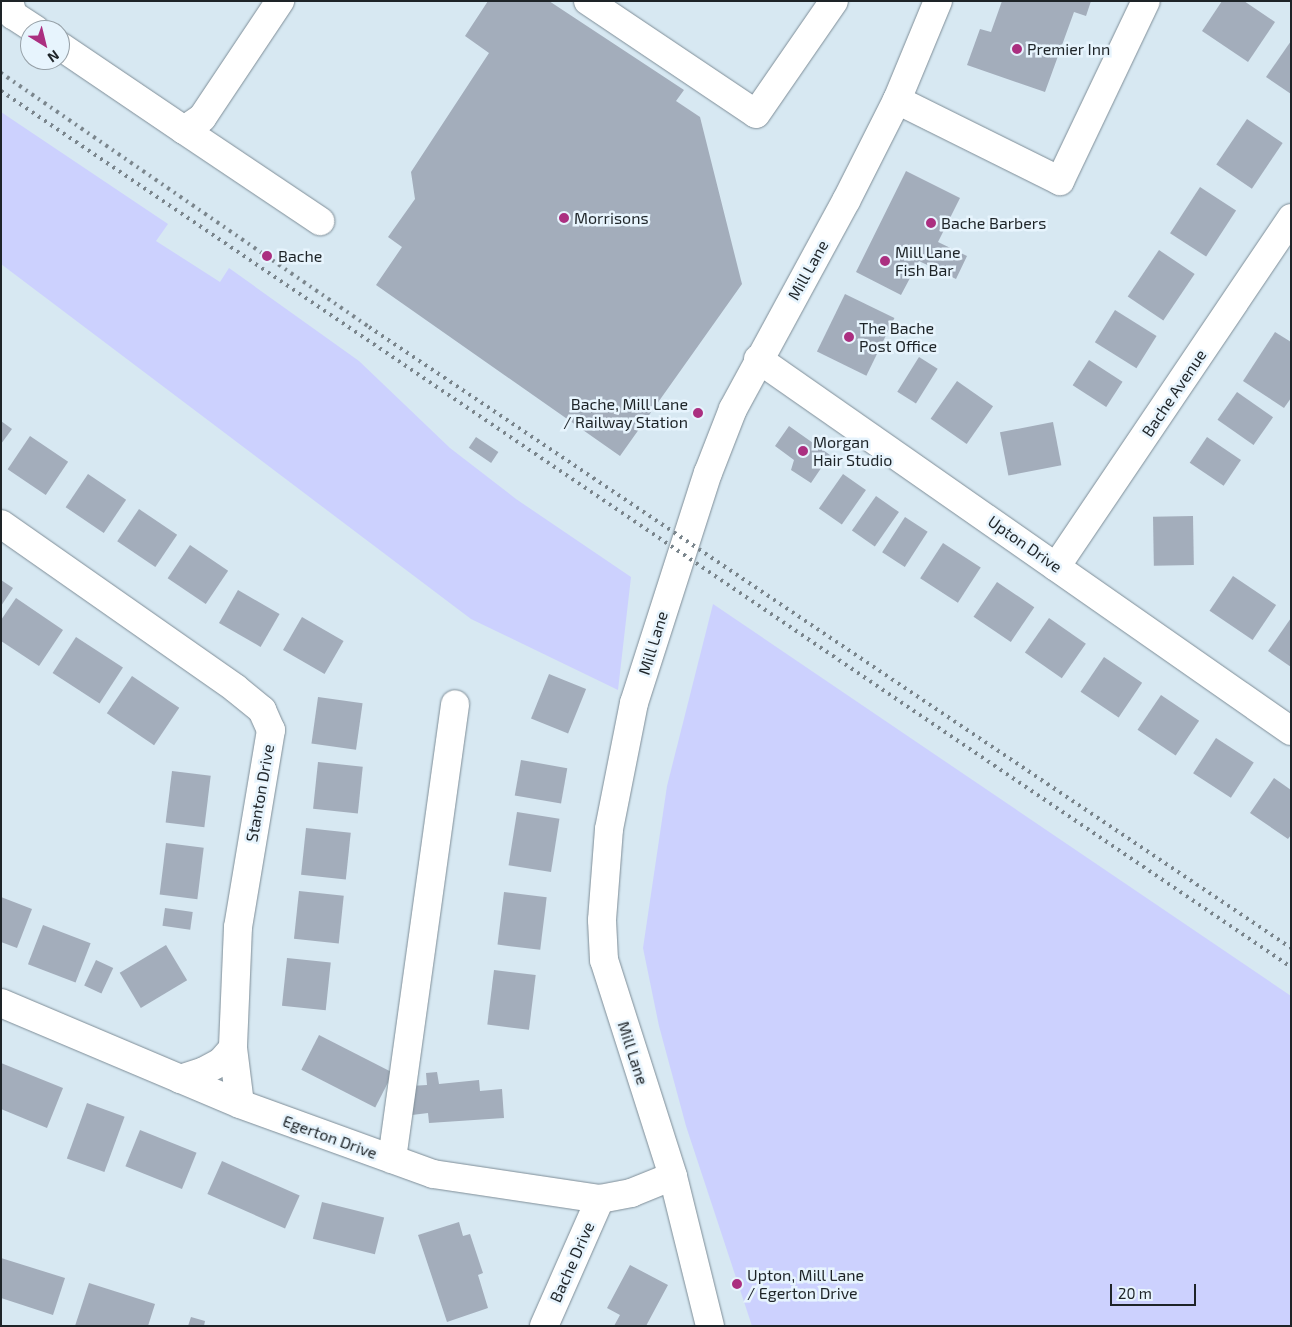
<!DOCTYPE html>
<html>
<head>
<meta charset="utf-8">
<style>
  body { margin:0 }
  #map { position:relative; width:1292px; height:1327px; overflow:hidden; background:#d7e8f2; font-family:"Exo 2",sans-serif }
  div>[style] { position:absolute }
  [style*='--x'] { left:calc(var(--x)*1px); top:calc(var(--y)*1px); width:calc(var(--w)*1px); rotate:calc(var(--a)*1deg) }
  .green>* { inset:0; background:#ccd1fe }
  .building>* { inset:0; background:#a3adbb; transform-origin:0 0 }
  .roads { filter:drop-shadow(0 0 1px #7e8d97) drop-shadow(0 0 1px #7e8d97) }
  .minor>* { height:28px; margin:-14px; padding:0 14px; transform-origin:14px; border-radius:14px; background:#fff }
  .rail>* { height:4px; margin-top:-2px; transform-origin:0; background:repeating-linear-gradient(90deg,#7a858c 0 2.5px,transparent 0 7.5px) }
  .dots>* { width:14px; height:14px; translate:-50% -50%; box-sizing:border-box; border:2px solid #e7f4fd; border-radius:50% }
  span { translate:-50% -50%; white-space:nowrap; text-align:center; line-height:1.15; -webkit-text-stroke:5px #e7f4fd; paint-order:stroke }
  .poi-label { font-size:16px; color:#1e2428 }
  .left { translate:0 -50%; text-align:left }
  .right { translate:-100% -50%; text-align:right }
  .street-label { font-size:16px; color:#1e2428 }
  .frame { position:absolute; inset:0; border:2px solid #1e2428; pointer-events:none }
  .north { position:absolute; left:20px; top:20px; width:50px; height:50px; box-sizing:border-box; background:#e7f4fd; border:1px solid #97a1a8; border-radius:50%; rotate:144deg; font-size:14px; font-weight:700; line-height:20px; text-align:center; color:#1e2428 }
  .north::after { content:''; display:block; margin:auto; width:18px; height:22px; background:#ab2f80; clip-path:polygon(50% 0,100% 100%,50% 72%,0 100%) }
  .scale { position:absolute; left:1110px; top:1284px; width:86px; height:22px; box-sizing:border-box; border:2px solid #1e2428; border-top:0; padding-left:6px; font-size:15px; line-height:18px; white-space:nowrap; color:#1e2428; -webkit-text-stroke:4px #e7f4fd; paint-order:stroke }
</style>
</head>
<body>
<div id="map">
  <div class="green">
    <i style="clip-path:polygon(1px 112px,168px 224px,156px 241px,220px 282px,229px 268px,359px 361px,450px 448px,516px 499px,631px 577px,618px 690px,471px 619px,1px 264px)"></i>
    <i style="clip-path:polygon(713px 604px,1291px 996px,1291px 1326px,752px 1326px,686px 1126px,659px 1026px,643px 948px,667px 786px)"></i>
  </div>
  <div class="building">
    <i style="clip-path:polygon(488px 1px,549px 1px,684px 90px,676px 101px,700px 117px,742px 284px,620px 456px,376px 285px,402px 247px,388px 237px,415px 199px,411px 172px,489px 53px,465px 36px)"></i>
    <i style="clip-path:polygon(1002px 1px,1091px 1px,1086px 16px,1074px 12px,1045px 92px,967px 65px,980px 29px,991px 32px)"></i>
    <i style="clip-path:polygon(1222px 1px,1244px 1px,1275px 22px,1248px 62px,1202px 31px)"></i>
    <i style="clip-path:polygon(1291px 41px,1291px 94px,1266px 77px)"></i>
    <i style="left:1247px;top:119px;width:43px;height:55px;rotate:34deg"></i>
    <i style="clip-path:polygon(906px 171px,960px 198px,938px 242px,967px 256px,956px 279px,919px 261px,901px 295px,856px 272px)"></i>
    <i style="left:1200px;top:187px;width:43px;height:55px;rotate:33deg"></i>
    <i style="left:1159px;top:250px;width:43px;height:56px;rotate:34deg"></i>
    <i style="left:845px;top:294px;width:55px;height:64px;rotate:26deg"></i>
    <i style="left:1115px;top:310px;width:49px;height:38px;rotate:32deg"></i>
    <i style="clip-path:polygon(1275px 332px,1291px 342px,1291px 398px,1284px 408px,1243px 381px)"></i>
    <i style="left:919px;top:357px;width:22px;height:41px;rotate:32deg"></i>
    <i style="left:1089px;top:360px;width:40px;height:30px;rotate:33deg"></i>
    <i style="left:957px;top:381px;width:44px;height:46px;rotate:35deg"></i>
    <i style="left:1237px;top:392px;width:44px;height:34px;rotate:35deg"></i>
    <i style="clip-path:polygon(1px 421px,12px 429px,1px 444px)"></i>
    <i style="left:1053px;top:422px;width:44px;height:54px;rotate:79deg"></i>
    <i style="clip-path:polygon(789px 426px,830px 455px,811px 483px,791px 470px,794px 460px,775px 446px)"></i>
    <i style="left:30px;top:436px;width:46px;height:40px;rotate:34deg"></i>
    <i style="left:476px;top:437px;width:27px;height:13px;rotate:34deg"></i>
    <i style="left:1207px;top:437px;width:41px;height:31px;rotate:34deg"></i>
    <i style="left:88px;top:474px;width:46px;height:40px;rotate:34deg"></i>
    <i style="left:843px;top:474px;width:28px;height:42px;rotate:35deg"></i>
    <i style="left:876px;top:496px;width:28px;height:42px;rotate:35deg"></i>
    <i style="left:139px;top:509px;width:46px;height:39px;rotate:34deg"></i>
    <i style="left:1193px;top:516px;width:49px;height:40px;rotate:89deg"></i>
    <i style="left:905px;top:517px;width:27px;height:42px;rotate:33deg"></i>
    <i style="left:943px;top:543px;width:45px;height:42px;rotate:33deg"></i>
    <i style="left:190px;top:545px;width:46px;height:40px;rotate:34deg"></i>
    <i style="left:1233px;top:576px;width:52px;height:42px;rotate:34deg"></i>
    <i style="clip-path:polygon(1px 580px,13px 588px,1px 606px)"></i>
    <i style="left:997px;top:582px;width:45px;height:42px;rotate:34deg"></i>
    <i style="left:238px;top:590px;width:48px;height:38px;rotate:30deg"></i>
    <i style="clip-path:polygon(16px 598px,63px 630px,39px 666px,1px 641px,1px 620px)"></i>
    <i style="left:302px;top:617px;width:48px;height:38px;rotate:30deg"></i>
    <i style="left:1049px;top:618px;width:45px;height:42px;rotate:35deg"></i>
    <i style="clip-path:polygon(1291px 618px,1291px 667px,1268px 651px)"></i>
    <i style="left:76px;top:637px;width:56px;height:43px;rotate:33deg"></i>
    <i style="left:1104px;top:657px;width:46px;height:42px;rotate:34deg"></i>
    <i style="left:549px;top:674px;width:40px;height:48px;rotate:22deg"></i>
    <i style="left:132px;top:676px;width:57px;height:45px;rotate:34deg"></i>
    <i style="left:1161px;top:695px;width:46px;height:42px;rotate:34deg"></i>
    <i style="left:318px;top:697px;width:45px;height:47px;rotate:8deg"></i>
    <i style="left:1216px;top:738px;width:45px;height:42px;rotate:33deg"></i>
    <i style="left:521px;top:760px;width:47px;height:36px;rotate:10deg"></i>
    <i style="left:318px;top:762px;width:45px;height:47px;rotate:6deg"></i>
    <i style="left:172px;top:771px;width:39px;height:52px;rotate:7deg"></i>
    <i style="clip-path:polygon(1274px 778px,1291px 790px,1291px 835px,1288px 839px,1250px 813px)"></i>
    <i style="left:517px;top:812px;width:43px;height:54px;rotate:9deg"></i>
    <i style="left:306px;top:828px;width:45px;height:47px;rotate:6deg"></i>
    <i style="left:166px;top:843px;width:38px;height:52px;rotate:7deg"></i>
    <i style="left:299px;top:891px;width:45px;height:48px;rotate:6deg"></i>
    <i style="left:504px;top:892px;width:43px;height:53px;rotate:7deg"></i>
    <i style="clip-path:polygon(1px 897px,32px 909px,17px 948px,1px 942px)"></i>
    <i style="left:165px;top:908px;width:28px;height:18px;rotate:8deg"></i>
    <i style="left:43px;top:925px;width:51px;height:42px;rotate:21deg"></i>
    <i style="left:166px;top:945px;width:41px;height:54px;rotate:59deg"></i>
    <i style="left:287px;top:958px;width:44px;height:48px;rotate:6deg"></i>
    <i style="left:96px;top:960px;width:19px;height:28px;rotate:25deg"></i>
    <i style="left:494px;top:970px;width:42px;height:55px;rotate:7deg"></i>
    <i style="left:319px;top:1035px;width:83px;height:39px;rotate:27deg"></i>
    <i style="clip-path:polygon(1px 1063px,63px 1088px,47px 1128px,1px 1109px)"></i>
    <i style="clip-path:polygon(437px 1072px,439px 1084px,479px 1080px,480px 1091px,502px 1089px,504px 1118px,429px 1123px,428px 1113px,412px 1115px,410px 1086px,427px 1085px,426px 1073px)"></i>
    <i style="left:87px;top:1103px;width:40px;height:59px;rotate:20deg"></i>
    <i style="left:140px;top:1130px;width:61px;height:39px;rotate:22deg"></i>
    <i style="left:222px;top:1161px;width:85px;height:36px;rotate:24deg"></i>
    <i style="left:322px;top:1202px;width:64px;height:38px;rotate:14deg"></i>
    <i style="clip-path:polygon(459px 1222px,463px 1236px,470px 1234px,483px 1273px,478px 1275px,488px 1308px,447px 1322px,418px 1235px)"></i>
    <i style="clip-path:polygon(1px 1258px,65px 1278px,53px 1315px,1px 1298px)"></i>
    <i style="clip-path:polygon(630px 1265px,668px 1285px,646px 1326px,614px 1326px,620px 1315px,607px 1308px)"></i>
    <i style="clip-path:polygon(89px 1283px,155px 1304px,148px 1326px,75px 1326px)"></i>
    <i style="clip-path:polygon(191px 1317px,205px 1321px,204px 1326px,188px 1326px)"></i>
  </div>
  <div class="roads">
    <div class="minor">
      <i style="--x:9;--y:1;--w:15;--a:74"></i>
      <i style="--x:13;--y:15;--w:27;--a:33"></i>
      <i style="--x:588;--y:1;--w:202;--a:33.9"></i>
      <i style="--x:756;--y:114;--w:137;--a:-55.4"></i>
      <i style="--x:60;--y:46;--w:150;--a:34.1"></i>
      <i style="--x:184;--y:130;--w:22;--a:-34"></i>
      <i style="--x:202;--y:118;--w:141;--a:-56.3"></i>
      <i style="--x:897;--y:100;--w:182;--a:26.4"></i>
      <i style="--x:1060;--y:181;--w:199;--a:-64.5"></i>
      <i style="--x:184;--y:130;--w:164;--a:33.8"></i>
      <i style="--x:758;--y:359;--w:650;--a:34.91"></i>
      <i style="--x:1;--y:524;--w:286;--a:35"></i>
      <i style="--x:235;--y:688;--w:35;--a:39"></i>
      <i style="--x:262;--y:710;--w:22;--a:66"></i>
      <i style="--x:271;--y:730;--w:200;--a:99.5"></i>
      <i style="--x:238;--y:927;--w:121;--a:92.4"></i>
      <i style="--x:233;--y:1048;--w:56;--a:82.9"></i>
      <i style="--x:1056;--y:567;--w:421;--a:-56"></i>
      <i style="--x:1;--y:1003;--w:259;--a:22.9"></i>
      <i style="--x:240;--y:1104;--w:205;--a:19.9"></i>
      <i style="--x:433;--y:1174;--w:169;--a:8.5"></i>
      <i style="--x:600;--y:1199;--w:32;--a:-11"></i>
      <i style="--x:631;--y:1193;--w:45;--a:-22"></i>
      <i style="--x:180;--y:1079;--w:25;--a:-18"></i>
      <i style="--x:204;--y:1071;--w:19;--a:-28"></i>
      <i style="--x:221;--y:1062;--w:18;--a:-49"></i>
      <i style="--x:392;--y:1159;--w:459;--a:-82.1"></i>
      <i style="--x:544;--y:1326;--w:139;--a:-66.2"></i>
      <i style="--x:710;--y:1326;--w:154;--a:-103.9"></i>
      <i style="--x:673;--y:1176;--w:227;--a:-107.7"></i>
      <i style="--x:604;--y:960;--w:40;--a:-92.9"></i>
      <i style="--x:602;--y:920;--w:91;--a:-85.6"></i>
      <i style="--x:609;--y:829;--w:128;--a:-78.8"></i>
      <i style="--x:634;--y:703;--w:242;--a:-72.2"></i>
      <i style="--x:708;--y:473;--w:69;--a:-68.7"></i>
      <i style="--x:733;--y:409;--w:237;--a:-61.5"></i>
      <i style="--x:846;--y:201;--w:113;--a:-63.2"></i>
      <i style="--x:897;--y:100;--w:107;--a:-67.5"></i>
    </div>
  </div>
  <div class="rail">
    <i style="--x:1;--y:73;--w:447;--a:34.6"></i>
    <i style="--x:369;--y:327;--w:1112;--a:33.96"></i>
    <i style="--x:1;--y:91;--w:1559;--a:34.18"></i>
  </div>
  <div class="dots">
    <i style="left:1017px;top:49px;background:#ab2f80"></i>
    <i style="left:564px;top:218px;background:#ab2f80"></i>
    <i style="left:931px;top:223px;background:#ab2f80"></i>
    <i style="left:267px;top:256px;background:#ab2f80"></i>
    <i style="left:885px;top:261px;background:#ab2f80"></i>
    <i style="left:849px;top:337px;background:#ab2f80"></i>
    <i style="left:698px;top:413px;background:#ab2f80"></i>
    <i style="left:803px;top:451px;background:#ab2f80"></i>
    <i style="left:737px;top:1284px;background:#ab2f80"></i>
  </div>
  <div class="poi-label">
    <span class="left" style="left:1027px;top:49px">Premier Inn</span>
    <span class="left" style="left:574px;top:218px">Morrisons</span>
    <span class="left" style="left:941px;top:223px">Bache Barbers</span>
    <span class="left" style="left:895px;top:261px">Mill Lane<br>Fish Bar</span>
    <span class="left" style="left:278px;top:256px">Bache</span>
    <span class="left" style="left:859px;top:337px">The Bache<br>Post Office</span>
    <span class="right" style="left:688px;top:413px">Bache, Mill Lane<br>/ Railway Station</span>
    <span class="left" style="left:813px;top:451px">Morgan<br>Hair Studio</span>
    <span class="left" style="left:747px;top:1284px">Upton, Mill Lane<br>/ Egerton Drive</span>
  </div>
  <div class="street-label">
    <span style="left:808px;top:270px;rotate:-61deg">Mill Lane</span>
    <span style="left:1174px;top:393px;rotate:-56deg">Bache Avenue</span>
    <span style="left:1025px;top:544px;rotate:35deg">Upton Drive</span>
    <span style="left:653px;top:643px;rotate:-73deg">Mill Lane</span>
    <span style="left:260px;top:793px;rotate:-80deg">Stanton Drive</span>
    <span style="left:633px;top:1053px;rotate:72deg">Mill Lane</span>
    <span style="left:330px;top:1137px;rotate:20deg">Egerton Drive</span>
    <span style="left:572px;top:1262px;rotate:-66deg">Bache Drive</span>
  </div>
  <div class="frame"></div>
  <div class="north">N</div>
  <div class="scale">20 m</div>
</div>
</body>
</html>
